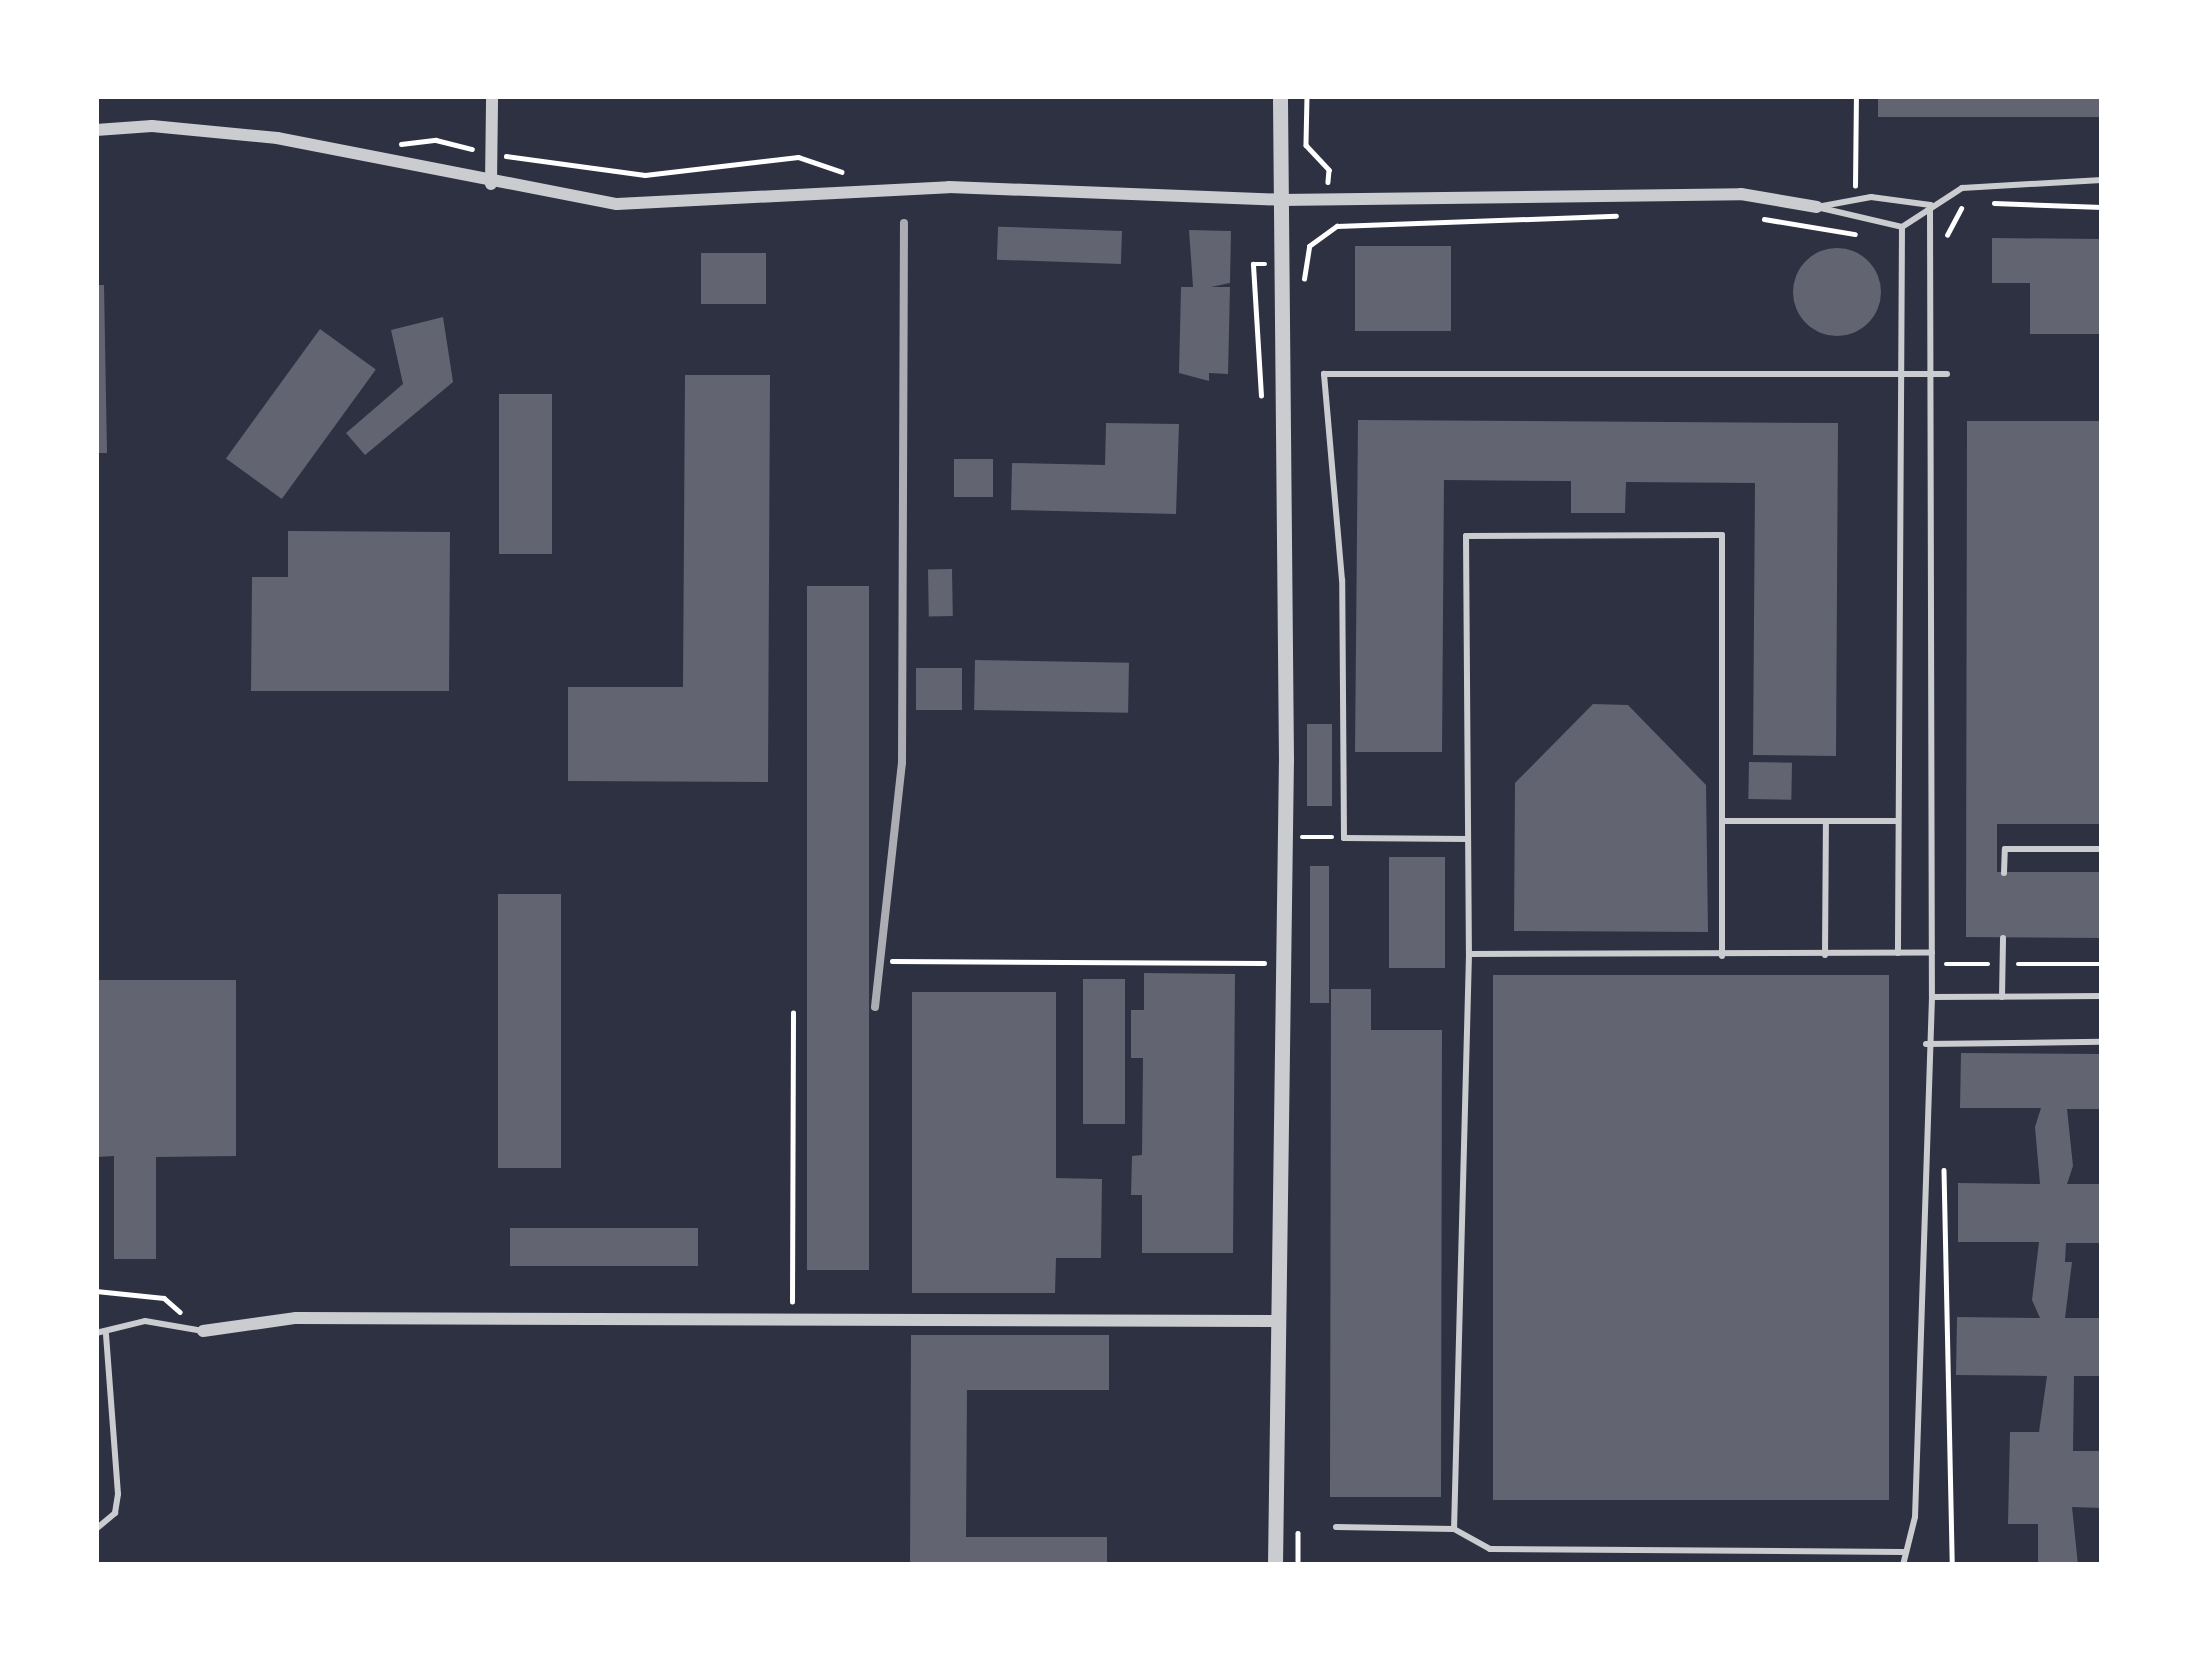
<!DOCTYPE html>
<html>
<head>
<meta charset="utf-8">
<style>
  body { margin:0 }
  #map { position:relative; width:2198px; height:1661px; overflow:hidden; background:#2d3142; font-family:"Crimson Pro",serif }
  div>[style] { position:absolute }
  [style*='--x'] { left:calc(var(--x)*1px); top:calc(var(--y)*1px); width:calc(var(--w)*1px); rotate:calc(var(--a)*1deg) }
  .building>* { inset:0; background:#626471; transform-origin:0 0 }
  .round { border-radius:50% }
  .path>* { height:4.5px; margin:-2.25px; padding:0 2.25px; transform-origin:2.25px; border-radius:2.25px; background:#fff }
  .service>* { height:6px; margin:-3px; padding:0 3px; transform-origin:3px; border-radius:3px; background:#caccd0 }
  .minor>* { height:12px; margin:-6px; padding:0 6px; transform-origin:6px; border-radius:6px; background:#caccd0 }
  .tertiary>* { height:15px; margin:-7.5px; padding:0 7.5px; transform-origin:7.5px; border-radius:7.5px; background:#caccd0 }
  .rail>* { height:8px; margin:-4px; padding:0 4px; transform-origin:4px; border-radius:4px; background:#abadb3 }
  span { translate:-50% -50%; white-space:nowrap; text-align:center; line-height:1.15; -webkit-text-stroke:9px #fff; paint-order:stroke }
  .frame { position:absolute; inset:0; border:99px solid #fff; pointer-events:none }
</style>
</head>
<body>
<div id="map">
  <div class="building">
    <i style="left:1878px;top:96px;width:223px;height:21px"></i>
    <i style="clip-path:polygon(1189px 230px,1231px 231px,1230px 283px,1211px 287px,1230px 287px,1228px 374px,1209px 373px,1209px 381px,1179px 373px,1181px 287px,1193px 287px)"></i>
    <i style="left:1122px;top:231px;width:33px;height:124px;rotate:92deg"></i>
    <i style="clip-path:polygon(1992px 238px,2102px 239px,2102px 334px,2030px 334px,2030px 283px,1992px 283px)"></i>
    <i style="left:1355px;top:246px;width:96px;height:85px"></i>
    <i class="round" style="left:1793px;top:248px;width:88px;height:88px"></i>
    <i style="left:701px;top:253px;width:65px;height:51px"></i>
    <i style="clip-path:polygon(96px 285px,104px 285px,107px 453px,96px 453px)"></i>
    <i style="clip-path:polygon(443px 317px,453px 382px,365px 455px,346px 433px,403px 384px,391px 330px)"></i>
    <i style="left:320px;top:329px;width:69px;height:160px;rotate:36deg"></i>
    <i style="clip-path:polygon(685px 375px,770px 375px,768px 782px,568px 781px,568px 687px,683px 687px)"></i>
    <i style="left:499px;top:394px;width:53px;height:160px"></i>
    <i style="clip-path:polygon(1358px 420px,1838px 423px,1836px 756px,1753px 755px,1755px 483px,1626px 482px,1625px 513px,1571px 513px,1571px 481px,1444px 480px,1442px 752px,1355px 752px)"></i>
    <i style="clip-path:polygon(1967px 421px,2102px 421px,2102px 824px,1997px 824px,1997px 872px,2102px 872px,2102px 938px,1966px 937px)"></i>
    <i style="clip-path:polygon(1106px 423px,1179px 424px,1176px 514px,1011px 510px,1012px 463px,1105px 465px)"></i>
    <i style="left:954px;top:459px;width:39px;height:38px"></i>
    <i style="clip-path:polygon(288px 531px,450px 532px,449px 691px,251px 691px,252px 577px,288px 577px)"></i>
    <i style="left:952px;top:569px;width:47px;height:24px;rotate:89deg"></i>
    <i style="left:807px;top:586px;width:62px;height:684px"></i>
    <i style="left:975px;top:660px;width:154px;height:50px;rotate:1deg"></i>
    <i style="left:962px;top:668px;width:42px;height:46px;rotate:90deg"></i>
    <i style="clip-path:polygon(1593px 704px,1628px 705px,1706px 785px,1708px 932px,1514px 931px,1515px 783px)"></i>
    <i style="left:1307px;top:724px;width:25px;height:82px"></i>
    <i style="left:1749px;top:762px;width:43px;height:37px;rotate:1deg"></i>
    <i style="left:1389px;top:857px;width:56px;height:111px"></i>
    <i style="left:1310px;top:866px;width:19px;height:137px"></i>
    <i style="left:498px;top:894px;width:63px;height:274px"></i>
    <i style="clip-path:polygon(1144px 973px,1235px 974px,1233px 1253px,1142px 1253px,1142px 1195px,1131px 1195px,1132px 1156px,1142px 1155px,1143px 1058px,1131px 1058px,1131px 1010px,1144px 1010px)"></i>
    <i style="left:1493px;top:975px;width:396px;height:525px"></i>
    <i style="left:1083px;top:979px;width:42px;height:145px"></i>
    <i style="clip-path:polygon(96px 980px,236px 980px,236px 1156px,156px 1157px,156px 1259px,114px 1259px,114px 1156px,96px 1157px)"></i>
    <i style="clip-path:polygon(1331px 989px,1371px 989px,1371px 1030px,1442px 1030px,1441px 1497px,1330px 1497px)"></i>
    <i style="clip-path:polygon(912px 992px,1056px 992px,1056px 1178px,1102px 1179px,1101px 1258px,1056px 1258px,1055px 1293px,912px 1293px)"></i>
    <i style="clip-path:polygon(1961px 1053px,2102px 1054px,2102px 1109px,2067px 1109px,2073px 1166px,2067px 1184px,2102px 1184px,2102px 1243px,2066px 1243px,2065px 1262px,2072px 1262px,2065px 1318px,2102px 1318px,2102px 1376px,2074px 1376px,2073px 1451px,2102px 1451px,2102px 1508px,2072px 1507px,2078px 1565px,2038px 1565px,2038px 1524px,2008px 1524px,2010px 1432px,2039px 1432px,2047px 1376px,1956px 1375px,1957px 1317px,2040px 1318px,2032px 1300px,2039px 1242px,1958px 1242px,1958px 1183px,2040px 1184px,2035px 1127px,2041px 1108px,1960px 1108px)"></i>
    <i style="left:510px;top:1228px;width:188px;height:38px"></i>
    <i style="clip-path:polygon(911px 1335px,1109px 1335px,1109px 1390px,967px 1390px,966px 1537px,1107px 1537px,1107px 1565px,910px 1565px)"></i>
  </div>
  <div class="path">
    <i style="--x:1307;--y:96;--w:49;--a:91.2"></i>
    <i style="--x:1306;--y:145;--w:34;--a:47"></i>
    <i style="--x:1329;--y:170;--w:12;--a:95"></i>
    <i style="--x:401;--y:144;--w:35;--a:-7"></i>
    <i style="--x:436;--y:140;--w:37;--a:14"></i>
    <i style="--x:506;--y:156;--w:140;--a:7.8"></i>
    <i style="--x:645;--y:175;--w:154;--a:-6.7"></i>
    <i style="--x:798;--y:157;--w:46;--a:18.8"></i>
    <i style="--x:1855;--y:186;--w:90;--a:-89.4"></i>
    <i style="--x:1994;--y:203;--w:108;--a:2.1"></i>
    <i style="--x:1764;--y:219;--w:92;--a:9.4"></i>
    <i style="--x:1947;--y:235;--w:30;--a:-62"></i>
    <i style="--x:1304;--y:279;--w:33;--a:-81"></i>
    <i style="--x:1309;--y:246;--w:34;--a:-36"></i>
    <i style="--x:1337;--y:226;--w:279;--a:-2.1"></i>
    <i style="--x:1261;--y:396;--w:132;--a:-93.5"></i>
    <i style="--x:1253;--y:264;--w:12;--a:0"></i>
    <i style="--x:1302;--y:837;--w:30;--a:0"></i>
    <i style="--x:892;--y:961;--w:372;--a:0.3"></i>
    <i style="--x:1946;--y:964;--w:42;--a:0"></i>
    <i style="--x:2018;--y:964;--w:84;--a:0"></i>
    <i style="--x:1944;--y:1170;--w:395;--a:88.8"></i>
    <i style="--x:96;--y:1291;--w:68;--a:5.9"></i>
    <i style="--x:164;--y:1298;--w:21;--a:41"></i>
    <i style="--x:792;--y:1302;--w:289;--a:-89.8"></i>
    <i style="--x:1298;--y:1533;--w:32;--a:90"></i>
  </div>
  <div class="service">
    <i style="--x:1817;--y:207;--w:55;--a:-10.5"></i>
    <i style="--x:1871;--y:197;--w:60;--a:7.7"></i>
    <i style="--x:1930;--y:205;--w:792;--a:89.86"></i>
    <i style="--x:1932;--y:997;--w:520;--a:91.87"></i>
    <i style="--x:1915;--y:1517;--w:49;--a:104"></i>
    <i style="--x:1821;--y:208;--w:83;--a:13.2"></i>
    <i style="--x:1902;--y:227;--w:726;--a:90.32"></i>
    <i style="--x:1902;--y:227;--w:72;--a:-33"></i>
    <i style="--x:1962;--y:188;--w:140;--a:-3.3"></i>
    <i style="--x:1722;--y:821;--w:176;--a:0"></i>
    <i style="--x:1468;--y:839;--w:124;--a:-179.5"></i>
    <i style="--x:1344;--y:838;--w:258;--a:-90.4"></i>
    <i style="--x:1342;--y:580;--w:207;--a:-95"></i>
    <i style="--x:1324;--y:374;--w:623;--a:0"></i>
    <i style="--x:2004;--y:873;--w:24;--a:-88"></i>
    <i style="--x:2005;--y:849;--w:97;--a:0"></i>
    <i style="--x:1469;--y:954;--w:463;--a:-0.2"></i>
    <i style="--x:1825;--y:955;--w:134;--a:-89.6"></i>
    <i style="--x:1722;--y:956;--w:421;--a:-90"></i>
    <i style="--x:1722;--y:535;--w:256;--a:179.8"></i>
    <i style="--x:1466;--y:536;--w:418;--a:89.6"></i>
    <i style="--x:1469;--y:954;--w:575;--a:91.49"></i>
    <i style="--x:1454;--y:1529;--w:41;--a:29.1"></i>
    <i style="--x:1490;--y:1549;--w:413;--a:0.4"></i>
    <i style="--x:1932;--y:997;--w:170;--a:-0.3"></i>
    <i style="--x:2002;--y:997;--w:59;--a:-89"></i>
    <i style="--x:1926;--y:1044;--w:176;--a:-0.7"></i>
    <i style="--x:96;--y:1333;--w:50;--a:-13.8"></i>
    <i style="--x:145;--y:1321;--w:59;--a:9.8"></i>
    <i style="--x:1336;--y:1527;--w:118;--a:1"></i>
    <i style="--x:96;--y:1529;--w:25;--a:-40"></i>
    <i style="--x:115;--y:1513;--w:19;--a:-81"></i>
    <i style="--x:118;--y:1494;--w:160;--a:-94.3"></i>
  </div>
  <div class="minor">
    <i style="--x:96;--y:130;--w:56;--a:-4.1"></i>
    <i style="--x:152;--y:126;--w:126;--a:5.5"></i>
    <i style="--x:277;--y:138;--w:346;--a:11"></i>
    <i style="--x:617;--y:204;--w:332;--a:-2.9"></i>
    <i style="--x:949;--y:187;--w:331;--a:2.2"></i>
    <i style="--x:1280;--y:200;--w:461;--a:-0.7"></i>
    <i style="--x:1741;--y:194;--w:77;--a:9.7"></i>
    <i style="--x:491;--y:184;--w:88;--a:-89.3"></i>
    <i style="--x:203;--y:1331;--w:94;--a:-8"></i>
    <i style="--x:296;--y:1318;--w:979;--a:0.18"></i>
  </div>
  <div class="tertiary">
    <i style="--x:1275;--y:1565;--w:804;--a:-89.22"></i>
    <i style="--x:1286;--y:761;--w:665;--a:-90.52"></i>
  </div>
  <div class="rail">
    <i style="--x:875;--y:1007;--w:245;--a:-83.7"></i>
    <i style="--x:902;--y:763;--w:540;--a:-89.79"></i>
  </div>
  <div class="frame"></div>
</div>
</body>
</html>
